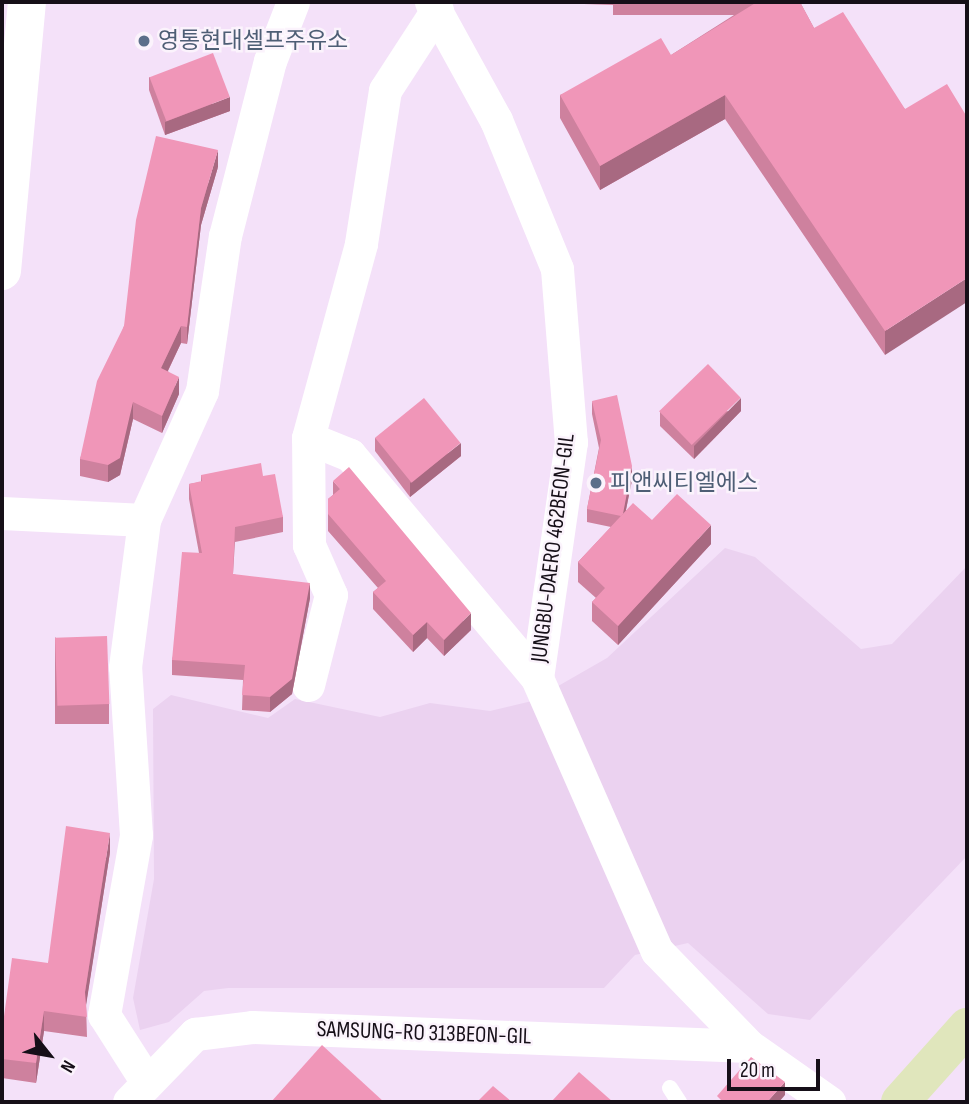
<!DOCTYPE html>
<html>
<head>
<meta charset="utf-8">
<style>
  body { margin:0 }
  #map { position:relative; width:969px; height:1104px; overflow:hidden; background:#f4e1f9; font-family:"Sofia Sans Condensed","Noto Sans KR",sans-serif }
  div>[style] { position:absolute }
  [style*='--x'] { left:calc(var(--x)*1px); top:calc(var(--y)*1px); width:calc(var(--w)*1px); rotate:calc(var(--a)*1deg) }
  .built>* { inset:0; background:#ebd2f0 }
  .service>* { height:16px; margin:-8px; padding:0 8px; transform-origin:8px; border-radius:8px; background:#fff }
  .minor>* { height:33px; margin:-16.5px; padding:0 16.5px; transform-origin:16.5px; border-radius:16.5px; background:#fff }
  .tertiary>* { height:38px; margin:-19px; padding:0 19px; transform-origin:19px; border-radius:19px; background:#fff }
  .primary>* { height:38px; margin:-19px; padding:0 19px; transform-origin:19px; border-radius:19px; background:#e0e6bc }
  .wall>* { inset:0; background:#ce819e }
  .shaded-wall>* { inset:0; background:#a86981 }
  .building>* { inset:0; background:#f096b8; transform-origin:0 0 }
  .dots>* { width:19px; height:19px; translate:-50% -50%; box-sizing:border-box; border:4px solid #fbf3fc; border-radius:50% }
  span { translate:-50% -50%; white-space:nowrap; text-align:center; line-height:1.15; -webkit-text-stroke:5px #fbf3fc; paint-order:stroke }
  .service-label { font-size:23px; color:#4e5e75 }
  .left { translate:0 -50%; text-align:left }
  .street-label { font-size:23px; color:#160f18 }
  .frame { position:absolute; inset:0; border:4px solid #160f18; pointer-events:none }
  .north { position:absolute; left:14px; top:1020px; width:70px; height:70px; -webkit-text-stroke:5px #fbf3fc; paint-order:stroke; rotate:121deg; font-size:19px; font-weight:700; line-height:28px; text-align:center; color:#160f18 }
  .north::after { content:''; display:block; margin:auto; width:24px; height:32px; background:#160f18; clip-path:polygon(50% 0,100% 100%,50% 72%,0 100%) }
  .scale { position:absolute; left:727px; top:1059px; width:93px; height:32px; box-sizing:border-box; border:4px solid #160f18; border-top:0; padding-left:9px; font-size:21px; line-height:24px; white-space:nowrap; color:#160f18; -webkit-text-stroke:5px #fbf3fc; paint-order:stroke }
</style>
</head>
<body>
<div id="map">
  <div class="built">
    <i style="clip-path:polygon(725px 548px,755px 557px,861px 649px,892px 644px,967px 566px,967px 856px,810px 1020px,768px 1014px,688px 943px,635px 955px,604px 988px,228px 988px,204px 991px,169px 1022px,140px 1030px,133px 998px,154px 879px,153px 709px,171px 695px,268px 718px,295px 699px,380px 717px,430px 703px,490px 711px,532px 701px,607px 658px)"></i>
  </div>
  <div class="service">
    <i style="--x:670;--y:1088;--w:17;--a:57"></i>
  </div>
  <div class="minor">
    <i style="--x:431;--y:2;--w:135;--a:61.2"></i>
    <i style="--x:496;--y:120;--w:161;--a:67.7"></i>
    <i style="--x:557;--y:269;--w:174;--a:85.4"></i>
    <i style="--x:571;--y:442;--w:238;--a:98.2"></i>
    <i style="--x:537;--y:678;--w:298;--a:66.3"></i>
    <i style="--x:657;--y:951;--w:132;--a:45.9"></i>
    <i style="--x:749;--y:1046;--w:98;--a:35"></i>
    <i style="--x:437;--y:10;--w:95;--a:123"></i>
    <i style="--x:385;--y:90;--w:156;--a:98.9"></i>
    <i style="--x:361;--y:244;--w:201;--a:105.3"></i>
    <i style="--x:308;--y:438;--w:45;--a:22"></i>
    <i style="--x:350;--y:455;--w:291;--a:50"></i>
    <i style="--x:2;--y:513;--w:142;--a:2.8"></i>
    <i style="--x:308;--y:685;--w:93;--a:-75.7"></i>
    <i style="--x:331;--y:595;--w:55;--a:-113.7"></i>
    <i style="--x:309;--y:545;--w:107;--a:-90.5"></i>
    <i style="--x:145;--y:1079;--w:76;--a:-122.6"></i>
    <i style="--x:104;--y:1015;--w:183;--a:-79.9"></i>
    <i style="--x:136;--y:835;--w:168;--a:-93.7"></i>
    <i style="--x:125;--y:667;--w:148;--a:-82.6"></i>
    <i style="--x:144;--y:520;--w:141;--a:-65.8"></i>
    <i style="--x:202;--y:391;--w:157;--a:-81.6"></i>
    <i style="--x:225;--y:236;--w:181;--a:-75.6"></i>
    <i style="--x:270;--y:61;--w:63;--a:-68.7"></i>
    <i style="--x:129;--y:1102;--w:95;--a:-45.9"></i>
    <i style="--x:195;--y:1034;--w:57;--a:-7"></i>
    <i style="--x:252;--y:1027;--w:497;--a:2.2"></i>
  </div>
  <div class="tertiary">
    <i style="--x:2;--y:271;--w:270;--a:-84.7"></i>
  </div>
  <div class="primary">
    <i style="--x:900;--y:1102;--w:101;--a:-48.2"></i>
  </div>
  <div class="wall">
    <i style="clip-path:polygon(525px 2px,800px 2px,814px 28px,905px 109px,885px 355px,725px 119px,600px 190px,560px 118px,560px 95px,671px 55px,734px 15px,613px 15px,613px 5px)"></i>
    <i style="clip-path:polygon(149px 77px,230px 111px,165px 135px,149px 90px)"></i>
    <i style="clip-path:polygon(218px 167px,201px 225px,187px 344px,181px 343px,168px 371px,179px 394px,162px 433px,133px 419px,120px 475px,108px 482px,80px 476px,80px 459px,124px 326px)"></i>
    <i style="clip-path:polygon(592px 401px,632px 480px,626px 510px,711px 544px,618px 645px,592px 621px,592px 602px,596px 598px,578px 582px,578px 562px,611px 527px,587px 522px,587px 509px,599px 448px,592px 414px)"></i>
    <i style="clip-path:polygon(741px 411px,694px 459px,660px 426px,660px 412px)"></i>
    <i style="clip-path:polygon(375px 438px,461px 456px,410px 497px,375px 451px)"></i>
    <i style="clip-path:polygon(201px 475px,263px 476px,283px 517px,283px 532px,235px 542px,233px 574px,310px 598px,292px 694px,270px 712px,242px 710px,243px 680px,172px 675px,172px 660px,199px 553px,189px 499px,189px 484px,201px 482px)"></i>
    <i style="clip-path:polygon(333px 481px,471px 630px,444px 656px,427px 638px,413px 652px,373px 609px,373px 592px,378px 588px,328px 531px,328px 499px,333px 495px)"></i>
    <i style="clip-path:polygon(55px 637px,109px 704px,109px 724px,55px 724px)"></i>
    <i style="clip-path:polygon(110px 852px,86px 1004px,87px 1037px,44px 1031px,36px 1083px,2px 1078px,2px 1031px,48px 963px)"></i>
  </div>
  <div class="shaded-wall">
    <i style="clip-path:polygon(725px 95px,725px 119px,600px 190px,600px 166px)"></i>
    <i style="clip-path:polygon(230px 97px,230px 111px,165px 135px,165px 122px)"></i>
    <i style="clip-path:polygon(218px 150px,218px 167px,201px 225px,187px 344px,187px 327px,201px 208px)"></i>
    <i style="clip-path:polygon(967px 278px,967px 302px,885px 355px,885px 331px)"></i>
    <i style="clip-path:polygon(181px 326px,181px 343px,161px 385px,161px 368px)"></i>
    <i style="clip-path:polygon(179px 377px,179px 394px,162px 433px,162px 416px)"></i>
    <i style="clip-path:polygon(741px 398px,741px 411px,694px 459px,694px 446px)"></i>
    <i style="clip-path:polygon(133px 402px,133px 419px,120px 475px,108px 482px,108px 465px)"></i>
    <i style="clip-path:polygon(461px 443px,461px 456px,410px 497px,410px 483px)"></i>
    <i style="clip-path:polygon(632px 466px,632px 480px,622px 529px,622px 516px)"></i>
    <i style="clip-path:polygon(711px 525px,711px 544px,618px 645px,618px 626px)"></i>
    <i style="clip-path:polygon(310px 583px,310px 598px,292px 694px,270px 712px,270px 697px)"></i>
    <i style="clip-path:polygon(471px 613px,471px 630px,444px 656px,444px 640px)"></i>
    <i style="clip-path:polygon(427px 622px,427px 638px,413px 652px,413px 635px)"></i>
    <i style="clip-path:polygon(110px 833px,110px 852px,85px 1012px,85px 992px)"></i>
    <i style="clip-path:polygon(44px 1011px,44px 1031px,36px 1083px,36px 1063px)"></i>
    <i style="clip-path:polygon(785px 1082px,785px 1095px,779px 1102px,767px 1102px)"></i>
  </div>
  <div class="building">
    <i style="clip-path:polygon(757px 2px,800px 2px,814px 28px,843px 12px,905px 109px,947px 84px,967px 117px,967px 278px,885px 331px,725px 95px,600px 166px,560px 95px,661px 38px,671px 55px)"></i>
    <i style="left:213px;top:53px;width:47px;height:68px;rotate:69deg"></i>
    <i style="clip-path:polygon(156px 136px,218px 150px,201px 208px,187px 327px,181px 326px,161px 368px,179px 377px,162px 416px,133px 402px,120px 458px,108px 465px,80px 459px,97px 381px,124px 326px,136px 220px)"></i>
    <i style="left:708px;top:364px;width:47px;height:68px;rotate:46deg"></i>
    <i style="clip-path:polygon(617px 395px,632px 466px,623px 514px,621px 516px,587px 509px,601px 440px,592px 401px)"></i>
    <i style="left:424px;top:398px;width:58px;height:63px;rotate:51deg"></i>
    <i style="clip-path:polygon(261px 463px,263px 476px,275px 474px,283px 517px,235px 527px,233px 574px,310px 583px,292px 679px,270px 697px,242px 695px,245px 665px,172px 660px,182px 552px,202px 553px,189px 484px,202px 481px,201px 475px)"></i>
    <i style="clip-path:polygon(349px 467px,471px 613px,444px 640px,427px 622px,413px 635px,373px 592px,386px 581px,328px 514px,328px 499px,340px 489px,333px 481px)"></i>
    <i style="clip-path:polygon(677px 494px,711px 525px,618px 626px,592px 602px,605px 588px,578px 562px,633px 503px,652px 520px)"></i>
    <i style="left:107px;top:636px;width:68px;height:52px;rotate:88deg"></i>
    <i style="clip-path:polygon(66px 826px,110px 833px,85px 992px,87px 1017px,44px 1011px,36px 1063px,2px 1059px,2px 1031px,12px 958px,48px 963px)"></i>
    <i style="clip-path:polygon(322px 1045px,384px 1102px,271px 1102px)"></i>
    <i style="clip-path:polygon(751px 1057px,785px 1082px,767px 1102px,723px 1102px,717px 1096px)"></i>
    <i style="clip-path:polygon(579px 1072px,613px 1102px,551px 1102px)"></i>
    <i style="clip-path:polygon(493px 1086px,512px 1102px,477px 1102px)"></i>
  </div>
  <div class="dots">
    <i style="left:144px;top:41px;background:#5c6f8a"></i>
    <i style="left:596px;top:483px;background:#5c6f8a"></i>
  </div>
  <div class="service-label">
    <span class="left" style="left:158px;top:41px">영통현대셀프주유소</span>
    <span class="left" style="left:610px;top:483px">피앤씨티엘에스</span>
  </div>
  <div class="street-label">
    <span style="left:553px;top:548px;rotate:-83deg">JUNGBU-DAERO 462BEON-GIL</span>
    <span style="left:424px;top:1033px;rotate:2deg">SAMSUNG-RO 313BEON-GIL</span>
  </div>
  <div class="frame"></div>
  <div class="north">N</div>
  <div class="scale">20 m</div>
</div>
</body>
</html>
